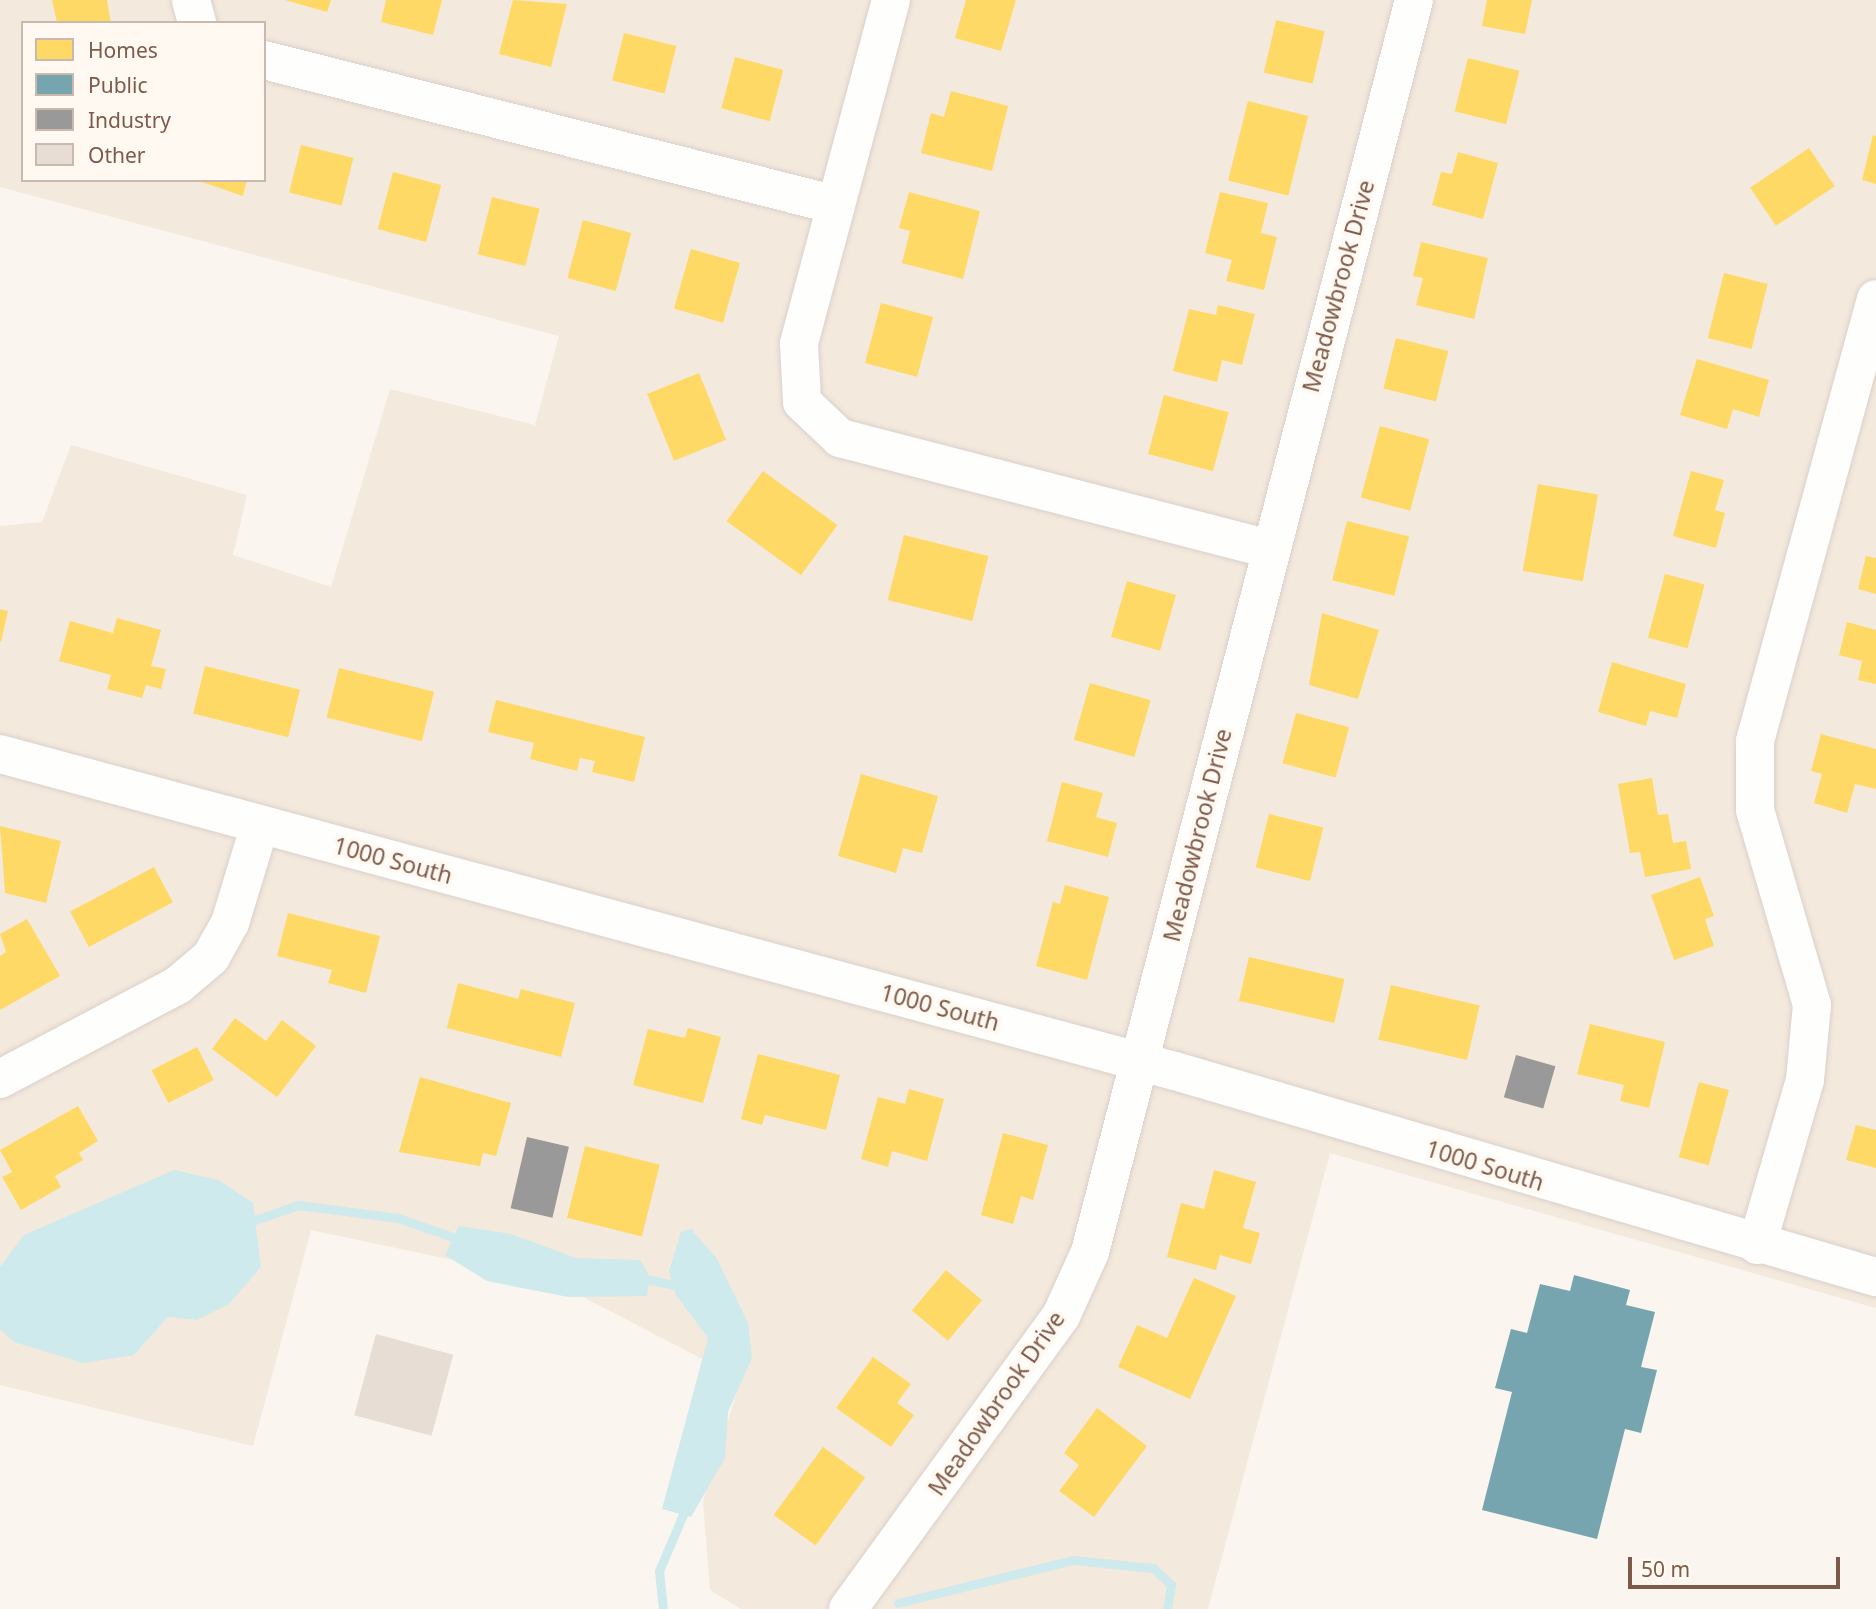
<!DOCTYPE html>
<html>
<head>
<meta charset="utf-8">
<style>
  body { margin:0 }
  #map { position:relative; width:1876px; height:1609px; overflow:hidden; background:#faf5ee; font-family:"Noto Sans",sans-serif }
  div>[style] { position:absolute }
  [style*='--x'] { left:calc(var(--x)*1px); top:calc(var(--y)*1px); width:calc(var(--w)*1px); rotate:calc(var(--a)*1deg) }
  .residential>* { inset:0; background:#f4e9dd }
  .water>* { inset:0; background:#ceeaec }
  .homes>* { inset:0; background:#ffd966; transform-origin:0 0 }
  .public>* { inset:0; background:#76a5af }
  .industry>* { inset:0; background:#999; transform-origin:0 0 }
  .stream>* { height:9px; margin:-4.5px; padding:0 4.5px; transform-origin:4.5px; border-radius:4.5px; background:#ceeaec }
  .building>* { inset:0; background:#e7ddd5; transform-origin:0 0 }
  .roads { filter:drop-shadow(0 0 2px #d9d0ca) drop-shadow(0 0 2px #d9d0ca) }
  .minor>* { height:38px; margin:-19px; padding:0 19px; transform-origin:19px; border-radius:19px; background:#fefefc }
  span { translate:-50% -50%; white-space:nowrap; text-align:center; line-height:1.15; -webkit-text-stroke:7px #fff9f2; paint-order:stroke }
  .street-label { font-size:23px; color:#7d5a49 }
  .legend { position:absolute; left:21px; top:21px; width:245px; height:161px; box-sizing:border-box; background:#fff9f2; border:2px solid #cbb9ae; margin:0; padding:9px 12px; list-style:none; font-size:21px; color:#7d5a49 }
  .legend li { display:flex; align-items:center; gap:14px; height:35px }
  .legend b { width:35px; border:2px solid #cbb9ae }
  .scale { position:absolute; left:1628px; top:1557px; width:212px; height:32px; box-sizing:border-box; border:4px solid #7d5a49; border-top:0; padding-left:9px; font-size:21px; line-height:24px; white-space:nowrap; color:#7d5a49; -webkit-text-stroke:5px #fff9f2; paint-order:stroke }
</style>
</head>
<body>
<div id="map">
  <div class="residential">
    <i style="clip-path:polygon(evenodd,0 0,1876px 0,1876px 1308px,1330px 1153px,1208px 1609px,741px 1609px,710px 1590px,703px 1501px,741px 1379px,552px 1281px,311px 1230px,253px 1446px,0 1385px,0 526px,42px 522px,71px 445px,247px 495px,233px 555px,331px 587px,390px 389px,535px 425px,559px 336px,0 187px,0 0,23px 23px,264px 23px,264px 180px,23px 180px,23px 23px)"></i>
  </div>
  <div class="water">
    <i style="clip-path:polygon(174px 1170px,219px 1180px,253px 1203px,261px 1267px,229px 1304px,197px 1320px,168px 1317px,134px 1355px,83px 1363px,14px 1342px,0 1329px,0 1267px,24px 1235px)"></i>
    <i style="clip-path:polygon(459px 1226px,511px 1234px,576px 1258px,640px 1260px,650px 1277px,647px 1296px,568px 1297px,487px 1281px,445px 1255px)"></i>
    <i style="clip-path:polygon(691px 1229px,717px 1259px,748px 1323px,752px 1358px,728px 1412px,725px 1458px,691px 1517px,662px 1509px,708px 1338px,676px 1295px,669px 1271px,681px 1232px)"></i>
  </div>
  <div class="homes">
    <i style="clip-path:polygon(52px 0,107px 0,111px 23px,57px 23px)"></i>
    <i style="clip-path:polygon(285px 0,331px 0,327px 12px)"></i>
    <i style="clip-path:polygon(386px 0,442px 0,433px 35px,381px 22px)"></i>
    <i style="clip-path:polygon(513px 0,567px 4px,551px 67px,499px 54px)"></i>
    <i style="clip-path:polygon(966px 0,1016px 0,1001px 51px,955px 38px)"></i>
    <i style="clip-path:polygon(1487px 0,1532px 0,1525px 34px,1482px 26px)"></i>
    <i style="left:1276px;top:20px;width:50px;height:54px;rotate:13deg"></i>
    <i style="left:624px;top:33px;width:54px;height:49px;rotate:14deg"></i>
    <i style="left:735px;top:57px;width:50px;height:53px;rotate:15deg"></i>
    <i style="left:1468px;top:58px;width:53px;height:55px;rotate:14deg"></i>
    <i style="clip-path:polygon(951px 91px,1008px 106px,992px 171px,921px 153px,931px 113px,944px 117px)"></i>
    <i style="left:1248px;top:101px;width:62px;height:82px;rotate:14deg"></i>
    <i style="clip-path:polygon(1873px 135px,1876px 136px,1876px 184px,1862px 180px)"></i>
    <i style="left:301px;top:145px;width:54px;height:49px;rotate:14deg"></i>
    <i style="left:1809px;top:148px;width:46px;height:71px;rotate:56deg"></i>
    <i style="clip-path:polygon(1458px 152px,1498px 163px,1483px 219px,1432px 205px,1441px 172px,1452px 174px)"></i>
    <i style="left:393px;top:172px;width:50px;height:59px;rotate:15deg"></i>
    <i style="clip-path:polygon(196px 180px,247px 180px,243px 196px)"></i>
    <i style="clip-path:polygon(909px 192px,980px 211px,963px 279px,902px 263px,910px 231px,899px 228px)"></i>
    <i style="clip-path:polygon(1220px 192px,1268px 203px,1261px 233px,1277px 237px,1264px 290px,1226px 281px,1232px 260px,1205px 253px)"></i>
    <i style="left:492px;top:197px;width:49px;height:59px;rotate:14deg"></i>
    <i style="left:583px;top:220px;width:50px;height:60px;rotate:15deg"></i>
    <i style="clip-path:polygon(1421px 242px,1488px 258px,1474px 319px,1416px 305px,1423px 278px,1413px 276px)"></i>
    <i style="left:691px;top:249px;width:51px;height:62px;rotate:16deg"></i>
    <i style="left:1724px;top:273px;width:45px;height:67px;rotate:14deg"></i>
    <i style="left:881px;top:303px;width:54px;height:62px;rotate:15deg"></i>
    <i style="clip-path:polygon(1218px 305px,1255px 314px,1242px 365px,1222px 360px,1217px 382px,1173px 371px,1189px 309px,1216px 315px)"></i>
    <i style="left:1396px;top:338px;width:54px;height:52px;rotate:14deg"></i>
    <i style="clip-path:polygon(1697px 359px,1769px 380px,1759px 417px,1733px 409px,1727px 429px,1680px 415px)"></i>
    <i style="left:699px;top:373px;width:72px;height:56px;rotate:68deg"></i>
    <i style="left:1164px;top:395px;width:67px;height:61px;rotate:15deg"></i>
    <i style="left:1380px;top:426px;width:51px;height:74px;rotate:15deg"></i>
    <i style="left:763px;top:471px;width:92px;height:62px;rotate:36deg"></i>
    <i style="clip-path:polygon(1691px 471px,1724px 480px,1715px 510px,1725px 513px,1716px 548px,1673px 536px)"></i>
    <i style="left:1538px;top:484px;width:61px;height:88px;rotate:10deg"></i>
    <i style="left:1347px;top:521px;width:64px;height:61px;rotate:14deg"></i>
    <i style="left:904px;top:535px;width:87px;height:67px;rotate:14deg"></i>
    <i style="clip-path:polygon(1866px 556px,1876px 558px,1876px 594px,1858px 589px)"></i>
    <i style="left:1665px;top:574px;width:41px;height:66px;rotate:15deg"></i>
    <i style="left:1127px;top:581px;width:51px;height:58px;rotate:16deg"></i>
    <i style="clip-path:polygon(0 609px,8px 611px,1px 642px,0 641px)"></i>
    <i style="clip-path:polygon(1322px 613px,1379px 630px,1358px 699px,1309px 685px)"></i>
    <i style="clip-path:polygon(117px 618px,161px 630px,151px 666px,166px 669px,161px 689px,146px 685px,142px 698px,107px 689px,111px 675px,59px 661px,70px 621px,113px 633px)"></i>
    <i style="clip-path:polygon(1847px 622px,1876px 630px,1876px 684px,1858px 680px,1862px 661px,1839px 655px)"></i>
    <i style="clip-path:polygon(1612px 662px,1686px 684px,1677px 718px,1650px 711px,1646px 726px,1598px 712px)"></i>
    <i style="left:205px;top:666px;width:98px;height:49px;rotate:14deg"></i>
    <i style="left:339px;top:668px;width:98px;height:51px;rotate:14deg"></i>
    <i style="left:1090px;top:683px;width:63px;height:59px;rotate:16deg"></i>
    <i style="clip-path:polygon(496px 700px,645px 737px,634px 782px,592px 772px,595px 761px,580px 758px,577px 771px,530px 759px,534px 743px,488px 732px)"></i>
    <i style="left:1296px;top:713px;width:55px;height:52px;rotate:15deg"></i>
    <i style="clip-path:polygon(1821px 734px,1876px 749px,1876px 789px,1855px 784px,1847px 813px,1814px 803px,1822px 774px,1811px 771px)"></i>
    <i style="clip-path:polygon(861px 774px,938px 796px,922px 853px,903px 848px,896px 873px,838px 856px)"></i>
    <i style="clip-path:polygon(1652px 778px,1658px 815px,1668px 814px,1673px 843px,1686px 841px,1691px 869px,1645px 877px,1640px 852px,1630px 853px,1618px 784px)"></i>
    <i style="clip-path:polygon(1062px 782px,1103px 793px,1096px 817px,1117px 823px,1108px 857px,1047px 841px)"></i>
    <i style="left:1269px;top:814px;width:56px;height:55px;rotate:14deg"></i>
    <i style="clip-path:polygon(0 826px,61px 841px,46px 903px,5px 893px)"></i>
    <i style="left:154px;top:867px;width:40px;height:95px;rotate:62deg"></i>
    <i style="clip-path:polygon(1700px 877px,1714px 916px,1705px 919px,1714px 946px,1674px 960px,1651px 895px)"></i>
    <i style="clip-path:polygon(1065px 885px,1109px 897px,1087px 980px,1036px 966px,1053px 902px,1060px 904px)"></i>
    <i style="clip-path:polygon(288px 913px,380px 936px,366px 993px,328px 983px,332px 970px,277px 956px)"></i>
    <i style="clip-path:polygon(27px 919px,60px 976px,0 1010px,0 956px,6px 952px,0 934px)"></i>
    <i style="left:1249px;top:957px;width:98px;height:45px;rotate:13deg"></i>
    <i style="clip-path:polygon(458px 983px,518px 999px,521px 989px,575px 1003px,561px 1057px,447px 1028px)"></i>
    <i style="left:1391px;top:985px;width:91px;height:56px;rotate:13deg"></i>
    <i style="clip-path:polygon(235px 1018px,266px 1041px,282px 1020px,316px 1046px,277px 1097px,212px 1049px)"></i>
    <i style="clip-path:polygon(1590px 1024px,1665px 1042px,1649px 1108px,1620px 1101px,1624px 1085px,1577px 1074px)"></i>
    <i style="clip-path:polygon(688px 1028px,721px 1037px,703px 1103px,633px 1085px,648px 1029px,685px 1038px)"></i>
    <i style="left:197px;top:1047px;width:37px;height:51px;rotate:63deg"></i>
    <i style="clip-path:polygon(758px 1054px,840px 1075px,826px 1130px,765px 1115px,762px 1125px,741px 1119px)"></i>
    <i style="clip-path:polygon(420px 1077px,511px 1103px,496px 1156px,483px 1153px,480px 1166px,399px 1152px)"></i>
    <i style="left:1699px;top:1082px;width:31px;height:78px;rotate:15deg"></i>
    <i style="clip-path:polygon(909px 1089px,944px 1099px,927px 1161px,892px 1151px,888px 1167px,861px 1159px,878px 1097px,905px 1104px)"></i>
    <i style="clip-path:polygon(78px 1106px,98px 1141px,79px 1153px,83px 1160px,55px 1176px,61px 1187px,21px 1210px,2px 1177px,12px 1172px,0 1150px)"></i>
    <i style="clip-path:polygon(1856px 1125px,1876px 1130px,1876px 1168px,1846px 1160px)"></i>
    <i style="clip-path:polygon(1003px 1133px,1048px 1145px,1033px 1200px,1021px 1196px,1013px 1224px,981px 1215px)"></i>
    <i style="left:585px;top:1146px;width:77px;height:74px;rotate:14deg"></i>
    <i style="clip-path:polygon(1214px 1170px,1256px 1182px,1243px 1228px,1260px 1233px,1251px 1264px,1220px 1255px,1216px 1270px,1167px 1257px,1181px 1203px,1204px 1209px)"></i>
    <i style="left:946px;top:1270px;width:47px;height:53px;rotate:40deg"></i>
    <i style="clip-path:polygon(1194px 1278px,1236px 1296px,1190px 1399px,1118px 1367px,1137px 1325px,1167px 1338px)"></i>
    <i style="clip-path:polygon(873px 1357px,911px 1384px,897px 1403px,914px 1415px,891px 1447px,836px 1408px)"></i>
    <i style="clip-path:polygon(1097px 1408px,1147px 1446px,1094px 1517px,1059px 1491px,1079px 1465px,1064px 1453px)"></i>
    <i style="left:823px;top:1447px;width:52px;height:84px;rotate:36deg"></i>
  </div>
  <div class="public">
    <i style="clip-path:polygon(1574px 1275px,1630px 1290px,1626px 1305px,1655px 1312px,1641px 1367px,1657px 1370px,1641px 1433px,1625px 1429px,1597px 1539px,1482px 1510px,1512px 1392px,1495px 1388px,1511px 1329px,1527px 1333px,1540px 1284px,1570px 1291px)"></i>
  </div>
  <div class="industry">
    <i style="left:1516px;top:1055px;width:41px;height:44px;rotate:16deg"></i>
    <i style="left:527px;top:1137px;width:43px;height:73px;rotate:13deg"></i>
  </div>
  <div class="stream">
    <i style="--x:244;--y:1224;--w:57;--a:-19.4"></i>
    <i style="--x:298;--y:1205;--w:101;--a:7.4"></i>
    <i style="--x:398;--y:1218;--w:70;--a:19.2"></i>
    <i style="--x:640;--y:1278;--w:46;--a:11.3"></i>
    <i style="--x:898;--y:1603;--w:180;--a:-13.8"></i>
    <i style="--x:1073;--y:1560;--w:80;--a:5.7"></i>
    <i style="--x:1153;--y:1568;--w:25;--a:43"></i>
    <i style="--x:1171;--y:1585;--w:24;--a:99"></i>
    <i style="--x:663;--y:1609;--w:38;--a:-96"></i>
    <i style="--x:659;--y:1571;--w:72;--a:-67"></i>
  </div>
  <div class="building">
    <i style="left:376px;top:1334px;width:80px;height:84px;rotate:15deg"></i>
  </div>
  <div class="roads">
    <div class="minor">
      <i style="--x:191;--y:0;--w:24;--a:75"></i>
      <i style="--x:891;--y:0;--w:356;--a:105"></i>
      <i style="--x:799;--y:344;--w:58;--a:87"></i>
      <i style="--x:802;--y:402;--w:52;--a:43.5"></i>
      <i style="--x:840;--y:438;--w:442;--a:14.5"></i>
      <i style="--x:264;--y:60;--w:590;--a:14.22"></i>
      <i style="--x:0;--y:754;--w:1217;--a:15.1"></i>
      <i style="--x:1175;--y:1071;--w:731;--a:16.38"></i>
      <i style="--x:0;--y:1079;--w:201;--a:-27.8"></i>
      <i style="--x:178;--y:985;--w:43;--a:-40.3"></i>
      <i style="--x:211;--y:957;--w:39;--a:-61"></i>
      <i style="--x:230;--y:923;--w:102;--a:-73"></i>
      <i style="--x:1757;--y:1245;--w:172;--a:-73.8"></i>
      <i style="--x:1805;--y:1080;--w:75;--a:-84.7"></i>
      <i style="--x:1812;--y:1005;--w:203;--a:-106.3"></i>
      <i style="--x:1755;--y:810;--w:69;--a:-90"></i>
      <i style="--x:1755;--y:741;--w:458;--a:-74.7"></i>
      <i style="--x:848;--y:1609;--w:362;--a:-54"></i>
      <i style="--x:1061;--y:1316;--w:70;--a:-65.6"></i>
      <i style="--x:1090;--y:1252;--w:1293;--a:-75.49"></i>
    </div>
  </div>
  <div class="street-label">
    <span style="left:1338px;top:286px;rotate:-75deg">Meadowbrook Drive</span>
    <span style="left:1197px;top:835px;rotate:-76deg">Meadowbrook Drive</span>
    <span style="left:393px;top:860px;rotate:15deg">1000 South</span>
    <span style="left:940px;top:1007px;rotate:15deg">1000 South</span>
    <span style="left:1485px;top:1165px;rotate:17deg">1000 South</span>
    <span style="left:996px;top:1403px;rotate:-55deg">Meadowbrook Drive</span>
  </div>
  <ul class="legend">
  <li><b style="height:19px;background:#ffd966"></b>Homes</li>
  <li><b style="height:19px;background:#76a5af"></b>Public</li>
  <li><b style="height:19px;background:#999"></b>Industry</li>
  <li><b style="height:19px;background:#e7ddd5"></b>Other</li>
  </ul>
  <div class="scale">50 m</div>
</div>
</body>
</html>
